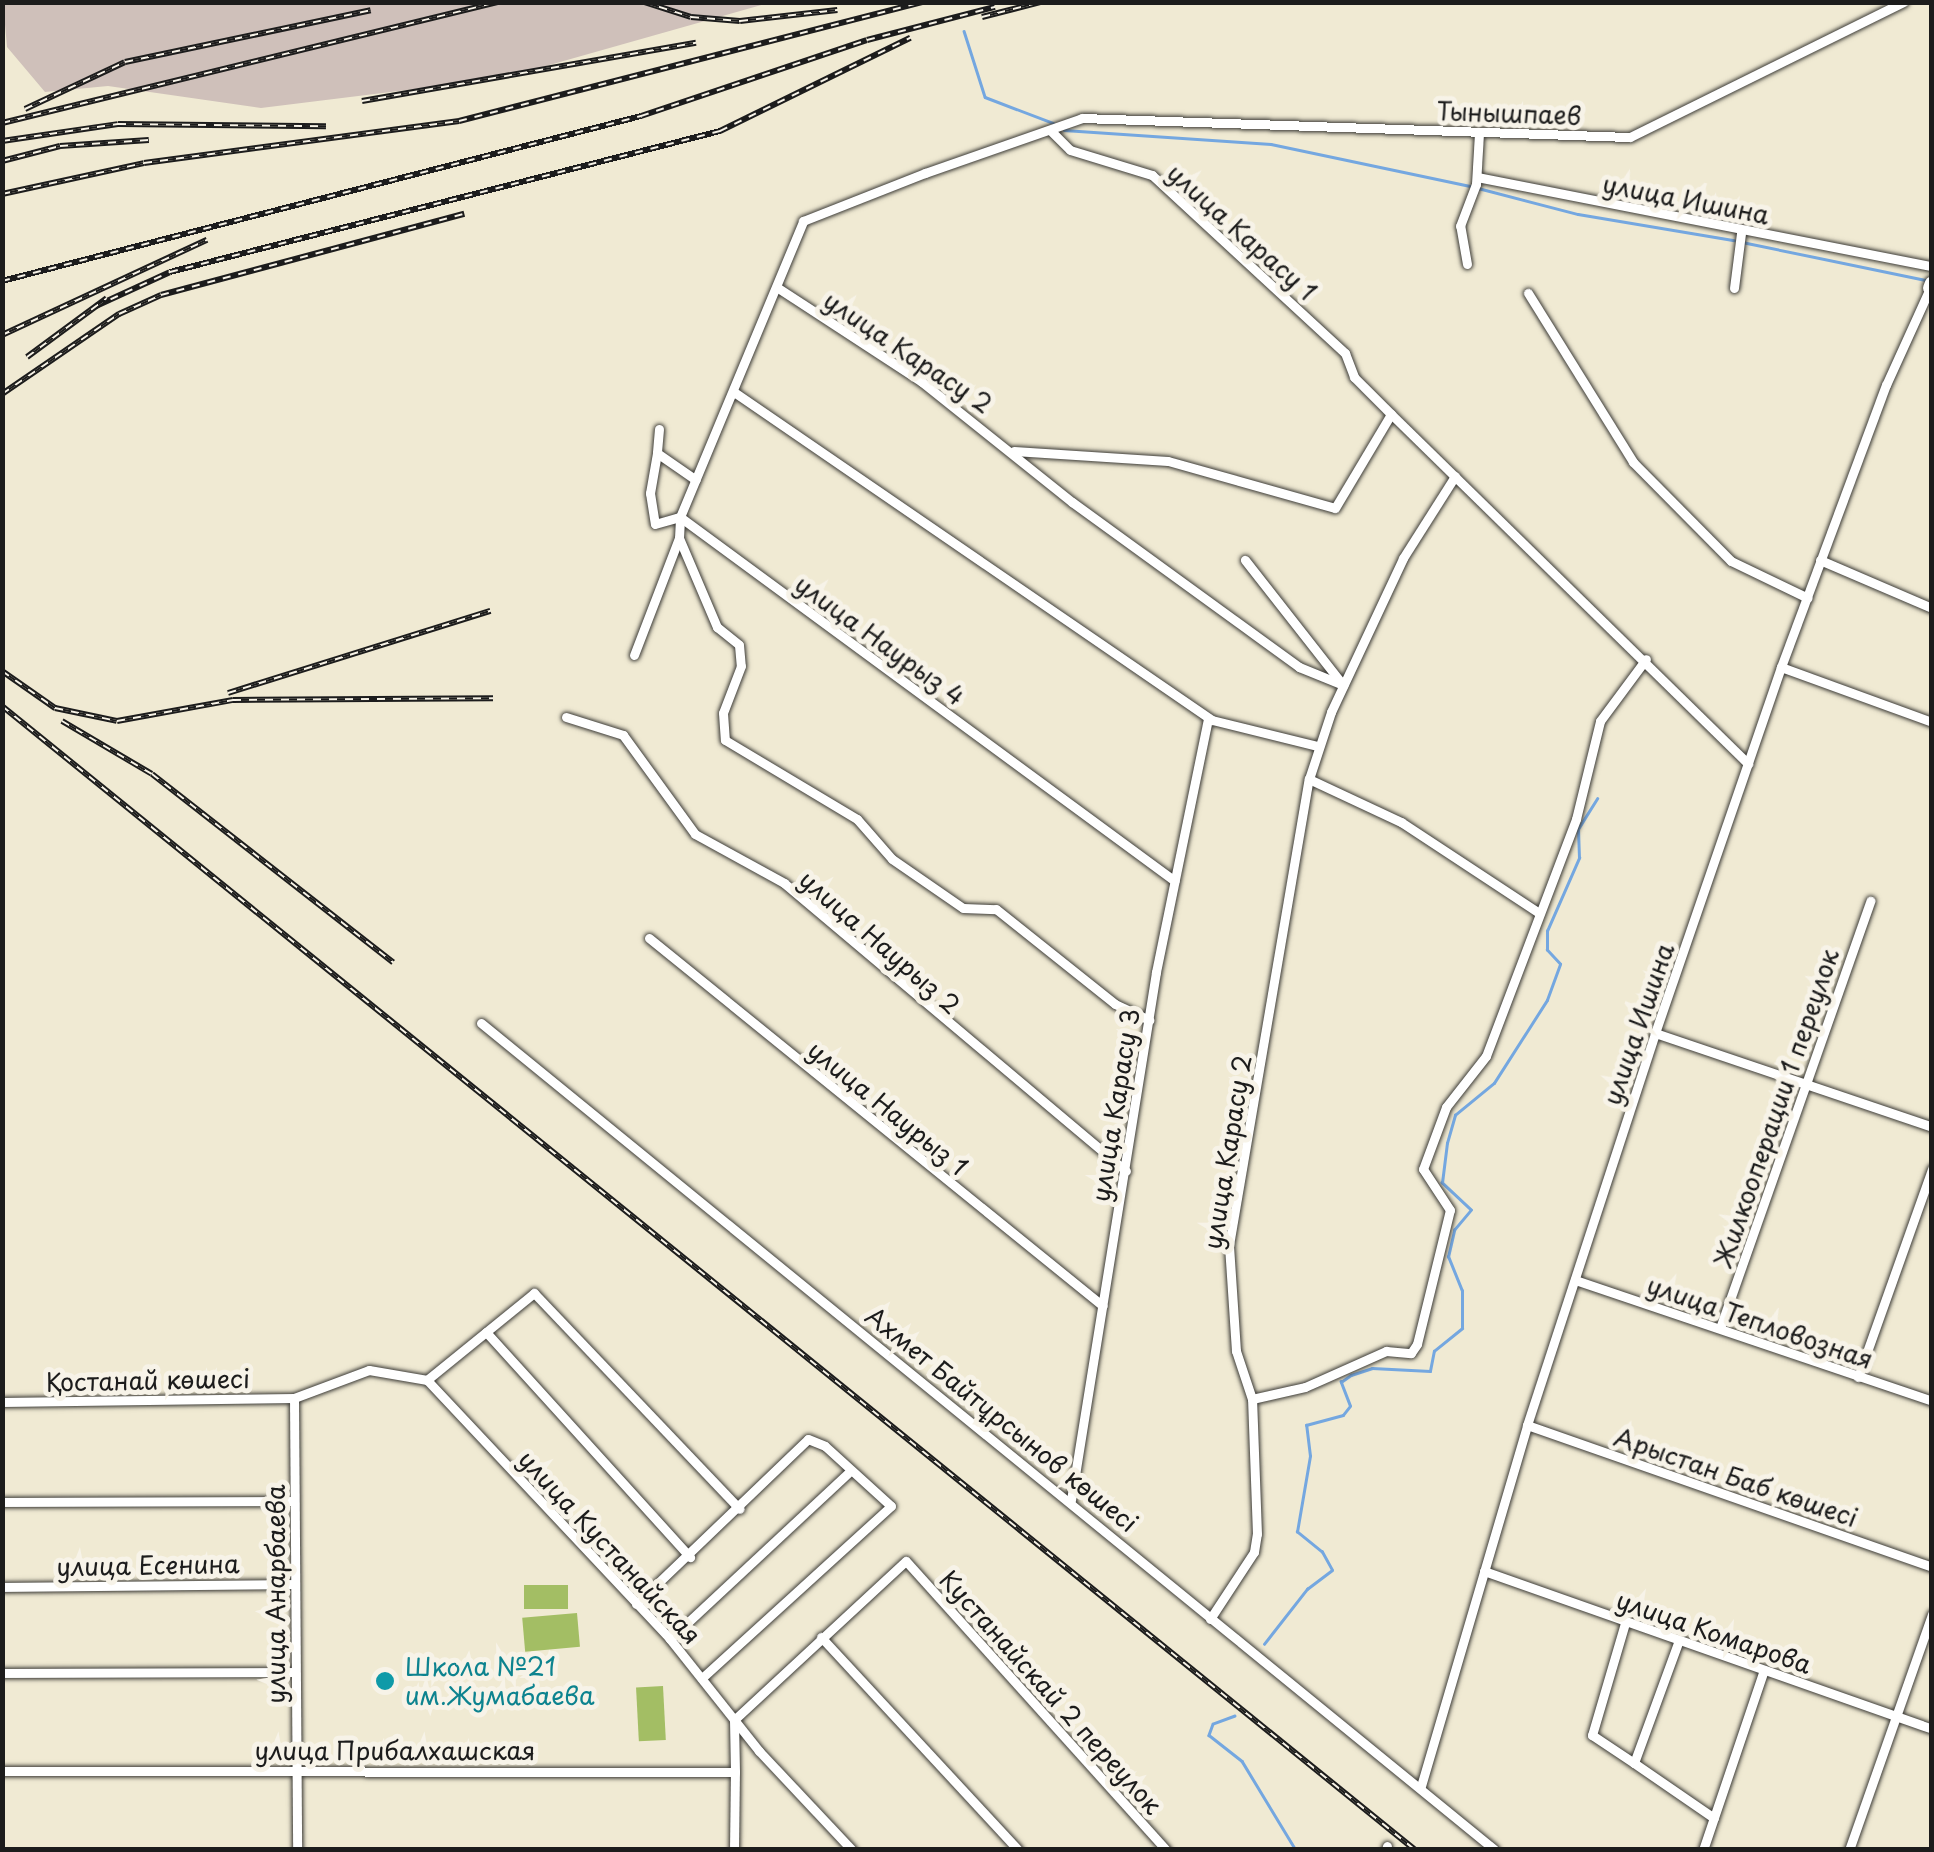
<!DOCTYPE html>
<html>
<head>
<meta charset="utf-8">
<style>
  body { margin:0 }
  #map { position:relative; width:1934px; height:1852px; overflow:hidden; background:#f0ead3; font-family:"Playpen Sans",sans-serif }
  div>[style] { position:absolute }
  [style*='--x'] { left:calc(var(--x)*1px); top:calc(var(--y)*1px); width:calc(var(--w)*1px); rotate:calc(var(--a)*1deg) }
  .industrial>* { inset:0; background:#cfc0ba }
  .green>* { inset:0; background:#a3be64; transform-origin:0 0 }
  .stream>* { height:2.5px; margin:-1.25px; padding:0 1.25px; transform-origin:1.25px; border-radius:1.25px; background:#74a7e0 }
  .roads { filter:drop-shadow(0 0 2px #3c3b37) drop-shadow(0 0 2px #3c3b37) }
  .street>* { height:9px; margin:-4.5px; padding:0 4.5px; transform-origin:4.5px; border-radius:4.5px; background:#fff }
  .secondary>* { height:14px; margin:-7px; padding:0 7px; transform-origin:7px; border-radius:7px; background:#fff }
  .rail>* { height:6px; margin-top:-3px; transform-origin:0; background:repeating-linear-gradient(90deg,#f7f3e8 0 8px,#1c1c1c 0 16px); box-sizing:border-box; border-block:2px solid #1c1c1c }
  .dots>* { width:28px; height:28px; translate:-50% -50%; box-sizing:border-box; border:5px solid #f7f3e8; border-radius:50% }
  span { translate:-50% -50%; white-space:nowrap; text-align:center; line-height:1.15; -webkit-text-stroke:10px #f7f3e8; paint-order:stroke }
  .street-label { font-size:25px; color:#1c1c1c }
  .culture-label { font-size:25px; color:#0d838f }
  .left { translate:0 -50%; text-align:left }
  .frame { position:absolute; inset:0; border:5px solid #1c1c1c; pointer-events:none }
</style>
</head>
<body>
<div id="map">
  <div class="industrial">
    <i style="clip-path:polygon(3px 2px,768px 2px,768px 3px,504px 78px,261px 108px,108px 86px,45px 92px,7px 47px)"></i>
  </div>
  <div class="green">
    <i style="left:568px;top:1585px;width:24px;height:44px;rotate:90deg"></i>
    <i style="left:577px;top:1613px;width:34px;height:55px;rotate:85deg"></i>
    <i style="left:663px;top:1686px;width:54px;height:27px;rotate:87deg"></i>
  </div>
  <div class="stream">
    <i style="--x:964;--y:31;--w:69;--a:72.3"></i>
    <i style="--x:985;--y:97;--w:73;--a:20.9"></i>
    <i style="--x:1064;--y:130;--w:207;--a:3.9"></i>
    <i style="--x:1271;--y:144;--w:203;--a:11.9"></i>
    <i style="--x:1478;--y:188;--w:103;--a:14.6"></i>
    <i style="--x:1578;--y:214;--w:158;--a:9.5"></i>
    <i style="--x:1742;--y:242;--w:187;--a:11.7"></i>
    <i style="--x:1264;--y:1644;--w:70;--a:-52"></i>
    <i style="--x:1307;--y:1589;--w:31;--a:-37"></i>
    <i style="--x:1332;--y:1570;--w:21;--a:-119"></i>
    <i style="--x:1322;--y:1552;--w:32;--a:-141"></i>
    <i style="--x:1297;--y:1532;--w:77;--a:-80.3"></i>
    <i style="--x:1310;--y:1456;--w:31;--a:-97"></i>
    <i style="--x:1306;--y:1425;--w:38;--a:-15"></i>
    <i style="--x:1343;--y:1415;--w:11;--a:-52"></i>
    <i style="--x:1350;--y:1406;--w:26;--a:-111"></i>
    <i style="--x:1341;--y:1382;--w:12;--a:-35"></i>
    <i style="--x:1351;--y:1375;--w:22;--a:-18"></i>
    <i style="--x:1372;--y:1368;--w:58;--a:3"></i>
    <i style="--x:1430;--y:1371;--w:20;--a:-79"></i>
    <i style="--x:1434;--y:1351;--w:36;--a:-39"></i>
    <i style="--x:1462;--y:1328;--w:37;--a:-90"></i>
    <i style="--x:1462;--y:1291;--w:37;--a:-112"></i>
    <i style="--x:1448;--y:1257;--w:28;--a:-77"></i>
    <i style="--x:1454;--y:1230;--w:26;--a:-50"></i>
    <i style="--x:1471;--y:1210;--w:40;--a:-137"></i>
    <i style="--x:1442;--y:1183;--w:40;--a:-82.9"></i>
    <i style="--x:1447;--y:1143;--w:29;--a:-74"></i>
    <i style="--x:1455;--y:1115;--w:50;--a:-39.4"></i>
    <i style="--x:1494;--y:1083;--w:98;--a:-57.4"></i>
    <i style="--x:1547;--y:1000;--w:38;--a:-70"></i>
    <i style="--x:1560;--y:964;--w:19;--a:-133"></i>
    <i style="--x:1547;--y:950;--w:19;--a:-90"></i>
    <i style="--x:1547;--y:931;--w:80;--a:-66.3"></i>
    <i style="--x:1579;--y:858;--w:29;--a:-92"></i>
    <i style="--x:1578;--y:829;--w:36;--a:-58"></i>
    <i style="--x:1235;--y:1716;--w:23;--a:160"></i>
    <i style="--x:1213;--y:1724;--w:12;--a:110"></i>
    <i style="--x:1209;--y:1735;--w:42;--a:38.2"></i>
    <i style="--x:1242;--y:1761;--w:104;--a:58.8"></i>
  </div>
  <div class="roads">
    <div class="street">
      <i style="--x:1052;--y:132;--w:25;--a:45"></i>
      <i style="--x:1070;--y:150;--w:86;--a:17"></i>
      <i style="--x:1152;--y:175;--w:263;--a:42.7"></i>
      <i style="--x:1345;--y:353;--w:26;--a:69"></i>
      <i style="--x:1354;--y:377;--w:52;--a:45"></i>
      <i style="--x:1391;--y:414;--w:500;--a:44.4"></i>
      <i style="--x:1477;--y:177;--w:464;--a:11.1"></i>
      <i style="--x:1467;--y:264;--w:39;--a:-100"></i>
      <i style="--x:1460;--y:226;--w:45;--a:-69.1"></i>
      <i style="--x:1476;--y:184;--w:50;--a:-86.6"></i>
      <i style="--x:778;--y:288;--w:172;--a:33.1"></i>
      <i style="--x:922;--y:382;--w:192;--a:38.7"></i>
      <i style="--x:1072;--y:502;--w:281;--a:36"></i>
      <i style="--x:1299;--y:667;--w:48;--a:22.2"></i>
      <i style="--x:1343;--y:685;--w:159;--a:-128.1"></i>
      <i style="--x:1734;--y:288;--w:55;--a:-82.7"></i>
      <i style="--x:1528;--y:293;--w:199;--a:58.1"></i>
      <i style="--x:1633;--y:462;--w:139;--a:45.3"></i>
      <i style="--x:1731;--y:561;--w:85;--a:25.7"></i>
      <i style="--x:734;--y:392;--w:580;--a:34.46"></i>
      <i style="--x:1212;--y:720;--w:108;--a:13.9"></i>
      <i style="--x:659;--y:429;--w:24;--a:95"></i>
      <i style="--x:657;--y:453;--w:47;--a:34.7"></i>
      <i style="--x:1014;--y:451;--w:154;--a:3.7"></i>
      <i style="--x:1168;--y:461;--w:173;--a:15.7"></i>
      <i style="--x:1335;--y:508;--w:109;--a:-59.2"></i>
      <i style="--x:657;--y:453;--w:41;--a:99.9"></i>
      <i style="--x:650;--y:493;--w:31;--a:81"></i>
      <i style="--x:655;--y:524;--w:26;--a:-16"></i>
      <i style="--x:680;--y:517;--w:321;--a:-67.4"></i>
      <i style="--x:803;--y:221;--w:131;--a:-21.5"></i>
      <i style="--x:925;--y:173;--w:166;--a:-19.3"></i>
      <i style="--x:1082;--y:118;--w:548;--a:1.99"></i>
      <i style="--x:1630;--y:137;--w:305;--a:-26.3"></i>
      <i style="--x:679;--y:538;--w:97;--a:66.9"></i>
      <i style="--x:717;--y:627;--w:28;--a:39"></i>
      <i style="--x:739;--y:645;--w:21;--a:85"></i>
      <i style="--x:741;--y:666;--w:50;--a:111"></i>
      <i style="--x:723;--y:713;--w:27;--a:86"></i>
      <i style="--x:725;--y:740;--w:154;--a:30.9"></i>
      <i style="--x:857;--y:819;--w:53;--a:48.8"></i>
      <i style="--x:892;--y:859;--w:86;--a:34.6"></i>
      <i style="--x:963;--y:908;--w:33;--a:2"></i>
      <i style="--x:996;--y:909;--w:152;--a:38.6"></i>
      <i style="--x:1115;--y:1004;--w:38;--a:25"></i>
      <i style="--x:1820;--y:560;--w:122;--a:23.2"></i>
      <i style="--x:634;--y:655;--w:125;--a:-69"></i>
      <i style="--x:679;--y:538;--w:21;--a:-87"></i>
      <i style="--x:680;--y:517;--w:614;--a:36.33"></i>
      <i style="--x:1781;--y:667;--w:161;--a:20"></i>
      <i style="--x:566;--y:717;--w:60;--a:17.5"></i>
      <i style="--x:623;--y:735;--w:122;--a:54"></i>
      <i style="--x:695;--y:834;--w:102;--a:28.8"></i>
      <i style="--x:784;--y:883;--w:447;--a:40.1"></i>
      <i style="--x:1309;--y:779;--w:102;--a:25.1"></i>
      <i style="--x:1401;--y:822;--w:165;--a:33.4"></i>
      <i style="--x:649;--y:938;--w:584;--a:39.03"></i>
      <i style="--x:481;--y:1023;--w:1308;--a:39.2"></i>
      <i style="--x:1655;--y:1033;--w:293;--a:18.7"></i>
      <i style="--x:1575;--y:1280;--w:377;--a:18.7"></i>
      <i style="--x:1720;--y:1328;--w:453;--a:-70.6"></i>
      <i style="--x:486;--y:1332;--w:304;--a:47.8"></i>
      <i style="--x:1858;--y:1377;--w:221;--a:-70.4"></i>
      <i style="--x:427;--y:1380;--w:138;--a:-39.1"></i>
      <i style="--x:534;--y:1293;--w:298;--a:46.4"></i>
      <i style="--x:294;--y:1398;--w:452;--a:89.6"></i>
      <i style="--x:1252;--y:1399;--w:54;--a:-12.8"></i>
      <i style="--x:1305;--y:1387;--w:89;--a:-24"></i>
      <i style="--x:1386;--y:1351;--w:25;--a:5"></i>
      <i style="--x:1411;--y:1353;--w:11;--a:-56"></i>
      <i style="--x:1417;--y:1344;--w:138;--a:-76.2"></i>
      <i style="--x:1450;--y:1210;--w:49;--a:-123.4"></i>
      <i style="--x:1423;--y:1169;--w:66;--a:-69.6"></i>
      <i style="--x:1446;--y:1107;--w:65;--a:-51.9"></i>
      <i style="--x:1486;--y:1056;--w:254;--a:-69.2"></i>
      <i style="--x:1576;--y:819;--w:101;--a:-76.2"></i>
      <i style="--x:1600;--y:721;--w:77;--a:-53.4"></i>
      <i style="--x:2;--y:1402;--w:292;--a:-0.8"></i>
      <i style="--x:294;--y:1398;--w:80;--a:-20.5"></i>
      <i style="--x:369;--y:1370;--w:59;--a:9.8"></i>
      <i style="--x:427;--y:1380;--w:355;--a:46.8"></i>
      <i style="--x:670;--y:1639;--w:143;--a:51.5"></i>
      <i style="--x:759;--y:1751;--w:136;--a:46.8"></i>
      <i style="--x:1527;--y:1425;--w:429;--a:19.3"></i>
      <i style="--x:1071;--y:1500;--w:535;--a:-80.85"></i>
      <i style="--x:1156;--y:972;--w:259;--a:-78.4"></i>
      <i style="--x:2;--y:1502;--w:292;--a:-0.2"></i>
      <i style="--x:1484;--y:1571;--w:475;--a:19.4"></i>
      <i style="--x:2;--y:1587;--w:292;--a:-0.6"></i>
      <i style="--x:636;--y:1604;--w:238;--a:-43.8"></i>
      <i style="--x:808;--y:1439;--w:18;--a:22"></i>
      <i style="--x:825;--y:1446;--w:89;--a:42.3"></i>
      <i style="--x:891;--y:1506;--w:256;--a:137.7"></i>
      <i style="--x:1210;--y:1619;--w:80;--a:-56.7"></i>
      <i style="--x:1254;--y:1552;--w:18;--a:-81"></i>
      <i style="--x:1257;--y:1534;--w:135;--a:-92.1"></i>
      <i style="--x:1252;--y:1399;--w:51;--a:-108.4"></i>
      <i style="--x:1236;--y:1351;--w:106;--a:-93.8"></i>
      <i style="--x:1229;--y:1245;--w:473;--a:-80.3"></i>
      <i style="--x:1309;--y:779;--w:71;--a:-71.8"></i>
      <i style="--x:1331;--y:712;--w:170;--a:-64.9"></i>
      <i style="--x:1403;--y:558;--w:97;--a:-57.6"></i>
      <i style="--x:1625;--y:1623;--w:117;--a:106.4"></i>
      <i style="--x:1592;--y:1735;--w:50;--a:33.7"></i>
      <i style="--x:821;--y:1637;--w:290;--a:47.2"></i>
      <i style="--x:670;--y:1639;--w:243;--a:-43"></i>
      <i style="--x:1679;--y:1640;--w:131;--a:110.1"></i>
      <i style="--x:1634;--y:1763;--w:97;--a:34.5"></i>
      <i style="--x:2;--y:1673;--w:293;--a:-0.2"></i>
      <i style="--x:2;--y:1771;--w:733;--a:0.08"></i>
      <i style="--x:735;--y:1772;--w:52;--a:-91.1"></i>
      <i style="--x:734;--y:1720;--w:234;--a:-42.8"></i>
      <i style="--x:906;--y:1561;--w:389;--a:48"></i>
      <i style="--x:1421;--y:1786;--w:376;--a:-73.6"></i>
      <i style="--x:1527;--y:1425;--w:412;--a:-71.9"></i>
      <i style="--x:1655;--y:1033;--w:387;--a:-71"></i>
      <i style="--x:1781;--y:667;--w:301;--a:-69.6"></i>
      <i style="--x:1886;--y:385;--w:107;--a:-65.6"></i>
      <i style="--x:734;--y:1850;--w:78;--a:-89.3"></i>
      <i style="--x:1386;--y:1850;--w:4;--a:-76"></i>
      <i style="--x:1703;--y:1850;--w:190;--a:-71.3"></i>
      <i style="--x:1849;--y:1850;--w:250;--a:-70.6"></i>
    </div>
    <div class="secondary">
      <i style="--x:1930;--y:288;--w:5;--a:-68"></i>
    </div>
  </div>
  <div class="rail">
    <i style="--x:644;--y:2;--w:49;--a:17.7"></i>
    <i style="--x:691;--y:17;--w:49;--a:4.7"></i>
    <i style="--x:740;--y:21;--w:98;--a:-6.5"></i>
    <i style="--x:982;--y:17;--w:61;--a:-14.3"></i>
    <i style="--x:362;--y:101;--w:339;--a:-9.9"></i>
    <i style="--x:25;--y:109;--w:110;--a:-25.2"></i>
    <i style="--x:125;--y:62;--w:251;--a:-11.9"></i>
    <i style="--x:2;--y:123;--w:511;--a:-13.71"></i>
    <i style="--x:2;--y:141;--w:117;--a:-8.3"></i>
    <i style="--x:118;--y:124;--w:208;--a:0.6"></i>
    <i style="--x:2;--y:161;--w:60;--a:-14.5"></i>
    <i style="--x:60;--y:146;--w:89;--a:-3.9"></i>
    <i style="--x:2;--y:194;--w:145;--a:-12.3"></i>
    <i style="--x:144;--y:163;--w:318;--a:-7.6"></i>
    <i style="--x:459;--y:121;--w:479;--a:-14.4"></i>
    <i style="--x:2;--y:281;--w:660;--a:-14.48"></i>
    <i style="--x:641;--y:116;--w:238;--a:-18.6"></i>
    <i style="--x:867;--y:40;--w:132;--a:-14.5"></i>
    <i style="--x:96;--y:306;--w:81;--a:-24.7"></i>
    <i style="--x:170;--y:272;--w:568;--a:-14.38"></i>
    <i style="--x:720;--y:131;--w:212;--a:-26.1"></i>
    <i style="--x:2;--y:335;--w:226;--a:-24.9"></i>
    <i style="--x:27;--y:357;--w:99;--a:-36.4"></i>
    <i style="--x:2;--y:394;--w:142;--a:-34.4"></i>
    <i style="--x:119;--y:314;--w:46;--a:-24.3"></i>
    <i style="--x:161;--y:295;--w:314;--a:-15"></i>
    <i style="--x:2;--y:671;--w:65;--a:34.9"></i>
    <i style="--x:55;--y:708;--w:63;--a:11.8"></i>
    <i style="--x:117;--y:721;--w:118;--a:-10.3"></i>
    <i style="--x:233;--y:700;--w:260;--a:-0.4"></i>
    <i style="--x:228;--y:693;--w:275;--a:-17.4"></i>
    <i style="--x:2;--y:706;--w:1818;--a:38.99"></i>
    <i style="--x:62;--y:721;--w:104;--a:30.5"></i>
    <i style="--x:152;--y:774;--w:306;--a:38"></i>
  </div>
  <div class="dots">
    <i style="left:385px;top:1681px;background:#0f9aa8"></i>
  </div>
  <div class="street-label">
    <span style="left:1509px;top:113px;rotate:2deg">Тынышпаев</span>
    <span style="left:1686px;top:199px;rotate:11deg">улица Ишина</span>
    <span style="left:1242px;top:232px;rotate:42deg">улица Карасу 1</span>
    <span style="left:908px;top:352px;rotate:34deg">улица Карасу 2</span>
    <span style="left:880px;top:640px;rotate:36deg">улица Наурыз 4</span>
    <span style="left:880px;top:942px;rotate:41deg">улица Наурыз 2</span>
    <span style="left:1638px;top:1024px;rotate:-71deg">улица Ишина</span>
    <span style="left:1115px;top:1105px;rotate:-81deg">улица Карасу 3</span>
    <span style="left:888px;top:1108px;rotate:39deg">улица Наурыз 1</span>
    <span style="left:1776px;top:1108px;rotate:-71deg">Жилкооперации 1 переулок</span>
    <span style="left:1227px;top:1152px;rotate:-81deg">улица Карасу 2</span>
    <span style="left:1760px;top:1322px;rotate:19deg">улица Тепловозная</span>
    <span style="left:148px;top:1380px;rotate:-1deg">Қостанай көшесі</span>
    <span style="left:1002px;top:1419px;rotate:39deg">Ахмет Байтұрсынов көшесі</span>
    <span style="left:1736px;top:1477px;rotate:19deg">Арыстан Баб көшесі</span>
    <span style="left:610px;top:1547px;rotate:47deg">улица Кустанайская</span>
    <span style="left:148px;top:1565px;rotate:-1deg">улица Есенина</span>
    <span style="left:275px;top:1594px;rotate:-90deg">улица Анарбаева</span>
    <span style="left:1714px;top:1632px;rotate:19deg">улица Комарова</span>
    <span style="left:1051px;top:1692px;rotate:48deg">Кустанайскай 2 переулок</span>
    <span style="left:395px;top:1750px">улица Прибалхашская</span>
  </div>
  <div class="culture-label">
    <span class="left" style="left:405px;top:1681px">Школа №21<br>им.Жумабаева</span>
  </div>
  <div class="frame"></div>
</div>
</body>
</html>
